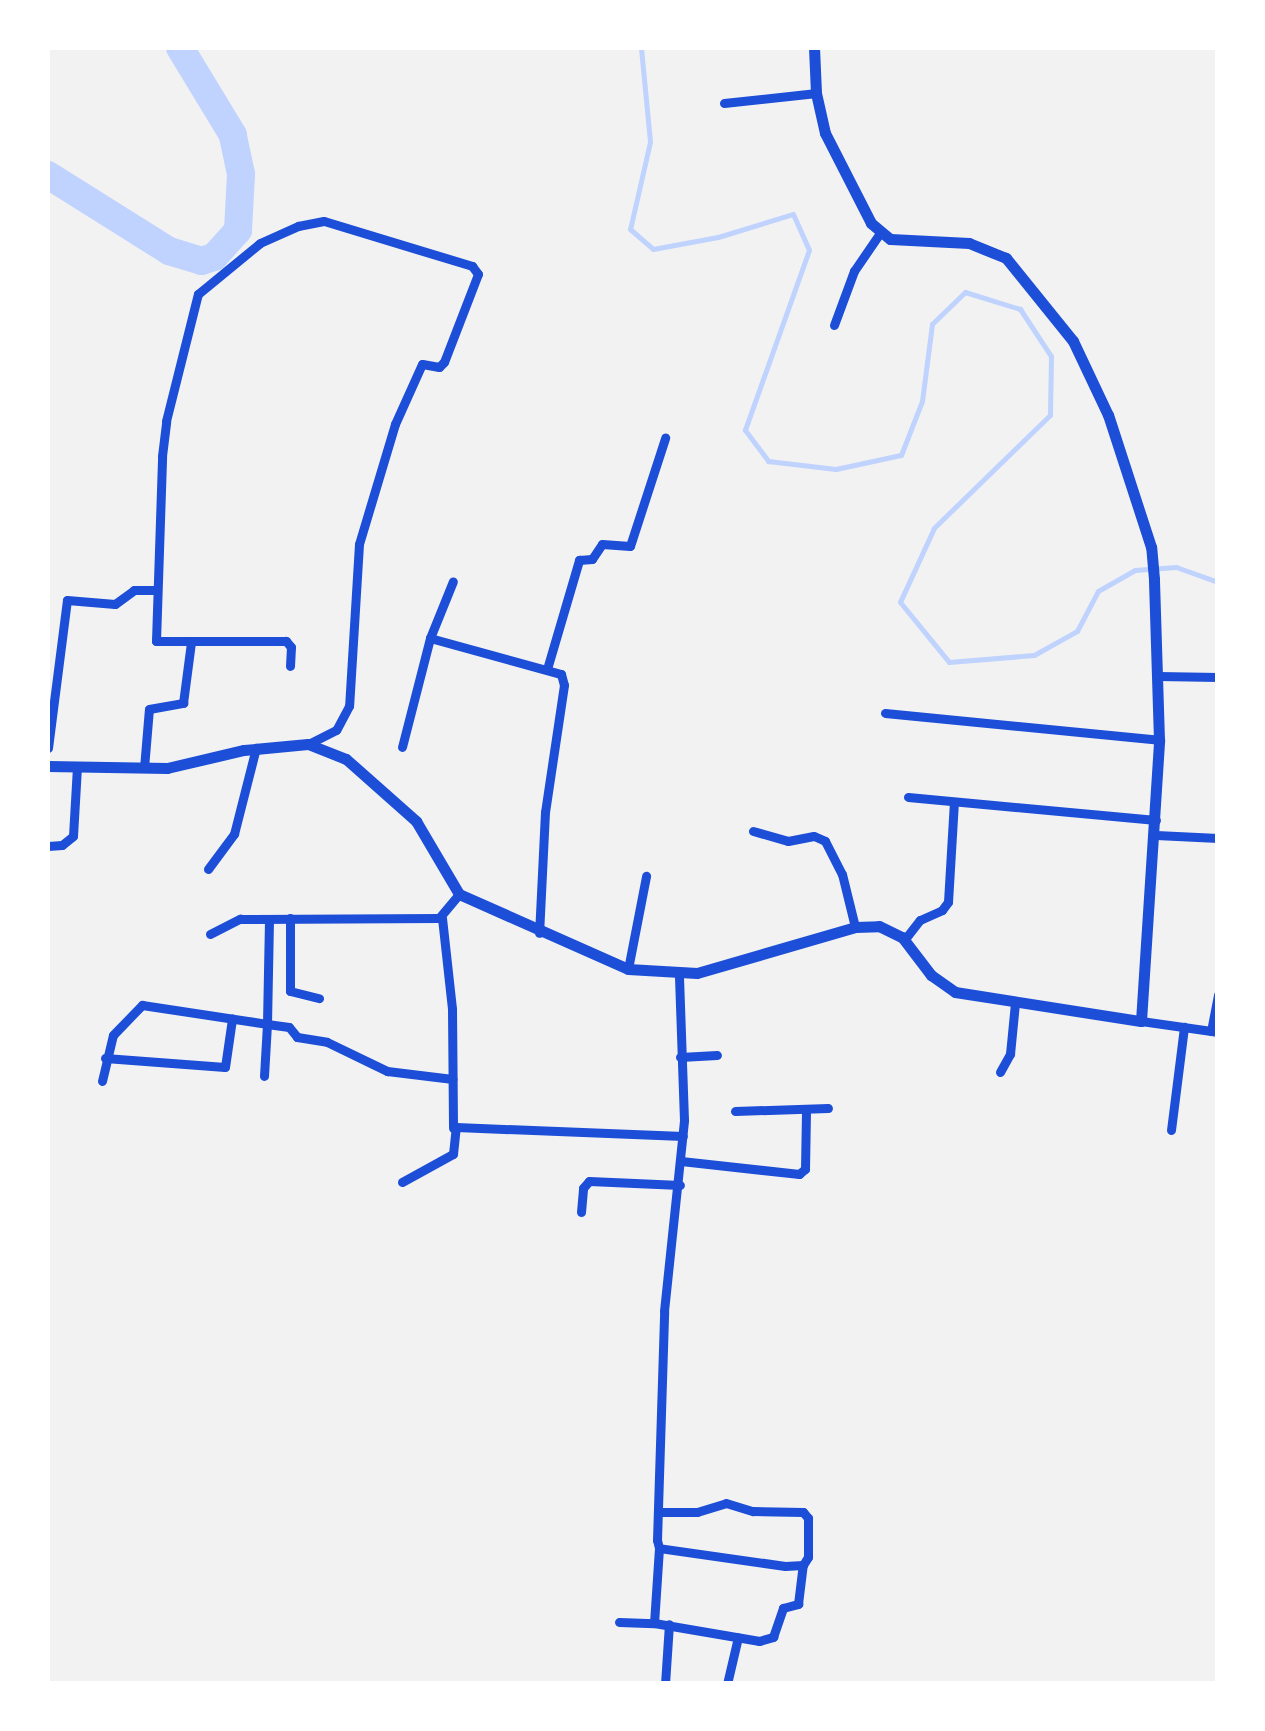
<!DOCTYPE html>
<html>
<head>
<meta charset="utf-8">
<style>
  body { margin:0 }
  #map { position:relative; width:1265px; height:1731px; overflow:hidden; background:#f2f2f2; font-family:"Noto Serif",serif }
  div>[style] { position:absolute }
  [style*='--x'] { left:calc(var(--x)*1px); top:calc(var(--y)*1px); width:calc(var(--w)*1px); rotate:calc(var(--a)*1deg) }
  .stream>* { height:5px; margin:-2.5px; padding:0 2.5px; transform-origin:2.5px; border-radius:2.5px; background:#bfd3fe }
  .river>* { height:28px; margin:-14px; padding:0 14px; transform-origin:14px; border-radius:14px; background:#bfd3fe }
  .minor>* { height:9px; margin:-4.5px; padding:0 4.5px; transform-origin:4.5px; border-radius:4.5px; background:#1d4ed8 }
  .tertiary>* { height:11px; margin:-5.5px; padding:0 5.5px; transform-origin:5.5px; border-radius:5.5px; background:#1d4ed8 }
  span { translate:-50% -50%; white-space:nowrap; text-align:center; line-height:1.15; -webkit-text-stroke:8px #fff; paint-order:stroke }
  .frame { position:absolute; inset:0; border:50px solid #fff; pointer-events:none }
</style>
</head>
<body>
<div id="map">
  <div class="stream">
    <i style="--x:641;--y:48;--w:94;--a:84.5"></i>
    <i style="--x:650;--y:142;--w:89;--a:102.9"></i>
    <i style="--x:630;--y:229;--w:30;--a:41"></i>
    <i style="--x:653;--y:249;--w:66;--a:-10.5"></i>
    <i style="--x:718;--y:237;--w:78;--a:-17"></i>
    <i style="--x:793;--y:214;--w:39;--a:66"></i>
    <i style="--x:809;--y:250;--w:191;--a:109.6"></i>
    <i style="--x:745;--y:430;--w:39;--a:53"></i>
    <i style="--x:768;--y:461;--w:68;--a:6.7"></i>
    <i style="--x:836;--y:469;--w:66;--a:-12.2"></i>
    <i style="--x:901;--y:455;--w:58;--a:-68.7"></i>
    <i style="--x:922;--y:401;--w:78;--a:-82.6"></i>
    <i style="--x:932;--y:324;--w:46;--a:-44.1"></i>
    <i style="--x:965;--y:292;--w:58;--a:17.2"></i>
    <i style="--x:1020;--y:309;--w:56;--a:56.6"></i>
    <i style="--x:1051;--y:356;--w:59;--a:91"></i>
    <i style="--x:1050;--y:415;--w:162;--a:135.8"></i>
    <i style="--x:934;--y:528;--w:81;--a:114.7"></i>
    <i style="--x:900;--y:602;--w:77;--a:50.8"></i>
    <i style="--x:949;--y:662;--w:85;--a:-4.7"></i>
    <i style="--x:1034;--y:655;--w:49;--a:-29.2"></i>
    <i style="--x:1077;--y:631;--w:45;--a:-62.3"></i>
    <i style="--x:1098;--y:591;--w:43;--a:-29.6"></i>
    <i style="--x:1135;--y:570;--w:41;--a:-4.2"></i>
    <i style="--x:1176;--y:567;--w:45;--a:19.7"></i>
  </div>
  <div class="river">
    <i style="--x:48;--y:175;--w:143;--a:32.1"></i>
    <i style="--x:169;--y:251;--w:34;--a:17"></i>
    <i style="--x:201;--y:261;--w:14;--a:-17"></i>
    <i style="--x:214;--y:257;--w:36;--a:-48"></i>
    <i style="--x:238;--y:230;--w:56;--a:-86.9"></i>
    <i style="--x:241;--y:174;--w:40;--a:-102"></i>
    <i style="--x:233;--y:135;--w:102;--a:-121.3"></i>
  </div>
  <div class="minor">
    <i style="--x:724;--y:103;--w:93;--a:-6.2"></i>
    <i style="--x:834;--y:325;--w:58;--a:-69.7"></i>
    <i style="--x:854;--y:271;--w:46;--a:-55.6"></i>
    <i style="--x:430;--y:638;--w:61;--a:-68"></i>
    <i style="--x:290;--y:666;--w:19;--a:-87"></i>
    <i style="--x:291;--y:647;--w:8;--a:-130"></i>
    <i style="--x:286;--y:641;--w:130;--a:180"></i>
    <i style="--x:156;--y:641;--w:185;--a:-88.1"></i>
    <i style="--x:162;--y:456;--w:35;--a:-83"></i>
    <i style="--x:166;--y:421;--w:131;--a:-75.9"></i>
    <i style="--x:198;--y:294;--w:80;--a:-39.4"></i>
    <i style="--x:260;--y:243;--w:42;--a:-24.1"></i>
    <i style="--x:298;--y:226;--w:26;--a:-11"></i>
    <i style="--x:324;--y:221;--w:155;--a:16.9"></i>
    <i style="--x:472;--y:266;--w:10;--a:53"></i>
    <i style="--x:478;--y:274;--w:94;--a:111.1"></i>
    <i style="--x:444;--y:362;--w:7;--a:135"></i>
    <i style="--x:439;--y:367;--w:17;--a:-170"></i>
    <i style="--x:422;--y:364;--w:66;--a:114.2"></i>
    <i style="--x:395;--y:424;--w:125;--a:106.7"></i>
    <i style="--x:359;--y:544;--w:162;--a:93.5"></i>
    <i style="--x:349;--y:706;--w:27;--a:118"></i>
    <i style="--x:336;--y:730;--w:31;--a:153"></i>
    <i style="--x:547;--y:669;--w:114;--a:-73.6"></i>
    <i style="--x:579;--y:560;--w:13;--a:-4"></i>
    <i style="--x:592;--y:559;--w:18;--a:-56"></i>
    <i style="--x:602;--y:544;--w:28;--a:4"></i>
    <i style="--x:630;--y:546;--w:114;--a:-72"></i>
    <i style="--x:1158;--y:676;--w:60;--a:1"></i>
    <i style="--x:885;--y:713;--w:275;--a:5.6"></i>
    <i style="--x:402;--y:747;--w:113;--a:-75.6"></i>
    <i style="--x:430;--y:638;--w:136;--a:15.4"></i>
    <i style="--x:561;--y:674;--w:11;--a:75"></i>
    <i style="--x:564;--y:685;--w:128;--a:98.5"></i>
    <i style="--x:545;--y:812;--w:121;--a:92.8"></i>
    <i style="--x:48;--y:748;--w:149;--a:-82.7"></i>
    <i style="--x:67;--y:600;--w:48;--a:4.8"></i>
    <i style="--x:115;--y:604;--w:24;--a:-36"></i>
    <i style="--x:134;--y:590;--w:23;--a:0"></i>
    <i style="--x:144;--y:768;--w:59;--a:-85.2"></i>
    <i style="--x:149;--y:709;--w:35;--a:-10"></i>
    <i style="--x:183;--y:703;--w:62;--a:-82.5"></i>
    <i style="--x:908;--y:797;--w:249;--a:5.3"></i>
    <i style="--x:753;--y:831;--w:36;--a:16"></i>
    <i style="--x:788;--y:841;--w:26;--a:-11"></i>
    <i style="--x:814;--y:836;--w:12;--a:24"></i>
    <i style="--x:825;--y:841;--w:37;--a:63"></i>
    <i style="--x:842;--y:874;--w:55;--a:76.2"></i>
    <i style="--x:1156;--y:835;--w:62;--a:2.8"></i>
    <i style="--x:48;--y:846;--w:14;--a:-4"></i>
    <i style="--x:62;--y:845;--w:14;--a:-39"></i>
    <i style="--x:73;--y:836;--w:70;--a:-86.7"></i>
    <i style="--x:208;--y:869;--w:44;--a:-53.4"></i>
    <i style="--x:234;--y:834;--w:89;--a:-75.7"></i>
    <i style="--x:290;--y:918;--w:73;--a:90"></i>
    <i style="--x:290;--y:991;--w:30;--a:14"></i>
    <i style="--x:442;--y:918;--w:92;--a:83.7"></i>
    <i style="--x:452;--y:1009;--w:119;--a:89.5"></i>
    <i style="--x:210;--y:934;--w:34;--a:-27"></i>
    <i style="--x:240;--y:919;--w:199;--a:-0.3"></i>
    <i style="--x:439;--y:918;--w:31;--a:-50"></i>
    <i style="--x:905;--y:939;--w:24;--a:-52"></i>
    <i style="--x:920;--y:920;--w:24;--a:-24"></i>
    <i style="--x:942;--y:910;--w:10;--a:-53"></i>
    <i style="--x:948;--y:902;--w:100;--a:-86.6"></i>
    <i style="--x:628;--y:969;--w:95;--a:-79"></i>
    <i style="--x:1141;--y:1021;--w:78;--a:8.1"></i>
    <i style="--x:1211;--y:1031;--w:37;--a:-79"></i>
    <i style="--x:680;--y:1057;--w:37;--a:-3"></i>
    <i style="--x:105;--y:1058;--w:120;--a:4.3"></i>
    <i style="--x:225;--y:1067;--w:49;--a:-81.7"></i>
    <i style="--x:1000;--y:1072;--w:21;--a:-61"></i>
    <i style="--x:1010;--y:1054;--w:51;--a:-84.4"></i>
    <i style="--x:264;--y:1076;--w:52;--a:-86.7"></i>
    <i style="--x:267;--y:1024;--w:22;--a:8"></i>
    <i style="--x:289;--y:1027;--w:13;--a:51"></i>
    <i style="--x:297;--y:1037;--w:30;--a:9"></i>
    <i style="--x:327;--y:1042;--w:67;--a:25.8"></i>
    <i style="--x:387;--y:1071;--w:66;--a:6.9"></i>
    <i style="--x:102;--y:1081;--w:47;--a:-76.6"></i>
    <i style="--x:113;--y:1035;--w:42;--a:-46"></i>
    <i style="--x:142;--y:1005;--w:126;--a:8.6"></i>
    <i style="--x:267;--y:1024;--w:105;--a:-88.9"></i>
    <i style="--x:735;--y:1111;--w:93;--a:-1.8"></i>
    <i style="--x:1171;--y:1130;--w:104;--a:-82.8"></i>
    <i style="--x:681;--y:1161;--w:119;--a:6.3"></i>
    <i style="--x:799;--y:1174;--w:8;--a:-40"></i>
    <i style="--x:805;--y:1169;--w:60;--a:-89"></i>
    <i style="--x:402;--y:1182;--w:58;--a:-28.8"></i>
    <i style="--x:453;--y:1154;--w:27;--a:-84"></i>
    <i style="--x:456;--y:1127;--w:227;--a:2.3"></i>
    <i style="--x:581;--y:1212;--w:24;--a:-85"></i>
    <i style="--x:583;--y:1188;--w:9;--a:-49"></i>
    <i style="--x:589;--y:1181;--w:91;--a:2.5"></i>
    <i style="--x:658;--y:1512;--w:39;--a:0"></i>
    <i style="--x:697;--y:1512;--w:30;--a:-17"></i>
    <i style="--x:726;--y:1503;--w:28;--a:17"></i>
    <i style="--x:753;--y:1511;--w:50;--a:1.1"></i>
    <i style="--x:803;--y:1512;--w:8;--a:50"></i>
    <i style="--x:808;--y:1518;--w:39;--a:90"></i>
    <i style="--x:808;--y:1557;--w:9;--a:122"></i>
    <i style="--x:803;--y:1565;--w:18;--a:177"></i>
    <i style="--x:785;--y:1566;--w:127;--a:-171.9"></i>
    <i style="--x:659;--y:1548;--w:8;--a:-104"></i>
    <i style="--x:657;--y:1540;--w:229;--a:-88.2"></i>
    <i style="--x:664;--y:1311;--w:192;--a:-84"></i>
    <i style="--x:684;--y:1120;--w:145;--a:-92"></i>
    <i style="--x:659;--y:1548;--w:75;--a:93.8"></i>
    <i style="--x:654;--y:1623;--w:107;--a:9.7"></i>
    <i style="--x:759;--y:1641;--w:15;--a:-16"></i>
    <i style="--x:773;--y:1637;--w:31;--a:-71"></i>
    <i style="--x:783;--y:1608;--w:16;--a:-15"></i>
    <i style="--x:798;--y:1604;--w:39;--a:-83"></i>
    <i style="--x:619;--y:1622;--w:35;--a:2"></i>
    <i style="--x:665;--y:1684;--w:60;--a:-86.2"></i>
    <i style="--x:727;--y:1684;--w:48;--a:-76.8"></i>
  </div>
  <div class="tertiary">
    <i style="--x:48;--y:766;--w:119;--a:1"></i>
    <i style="--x:167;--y:768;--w:79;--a:-13.2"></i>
    <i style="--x:244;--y:750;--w:64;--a:-5.4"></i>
    <i style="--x:308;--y:744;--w:41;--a:21.5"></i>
    <i style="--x:346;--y:759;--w:94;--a:41.5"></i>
    <i style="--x:416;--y:821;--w:85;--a:59.5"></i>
    <i style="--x:459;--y:894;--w:185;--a:23.9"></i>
    <i style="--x:628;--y:969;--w:69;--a:3.3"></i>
    <i style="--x:697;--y:973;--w:165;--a:-16.2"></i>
    <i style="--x:855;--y:927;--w:24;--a:-2"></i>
    <i style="--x:879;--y:926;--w:25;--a:26"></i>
    <i style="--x:902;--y:937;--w:48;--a:52.7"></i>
    <i style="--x:931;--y:975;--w:29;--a:35"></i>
    <i style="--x:955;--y:992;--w:188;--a:8.9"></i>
    <i style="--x:1141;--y:1021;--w:282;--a:-86.3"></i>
    <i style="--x:1159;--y:740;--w:161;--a:-91.8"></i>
    <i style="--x:1154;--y:579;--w:32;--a:-95"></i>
    <i style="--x:1151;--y:547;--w:139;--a:-108"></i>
    <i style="--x:1108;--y:415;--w:82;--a:-115.3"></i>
    <i style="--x:1073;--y:341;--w:107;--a:-128.9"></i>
    <i style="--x:1006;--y:258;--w:40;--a:-158"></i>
    <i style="--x:969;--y:243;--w:79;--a:-177.1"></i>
    <i style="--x:890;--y:239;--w:25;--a:-140"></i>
    <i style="--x:871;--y:223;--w:101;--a:-117.1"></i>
    <i style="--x:825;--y:133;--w:41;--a:-102.7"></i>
    <i style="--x:816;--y:93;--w:45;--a:-92.5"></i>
  </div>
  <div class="frame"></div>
</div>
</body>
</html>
